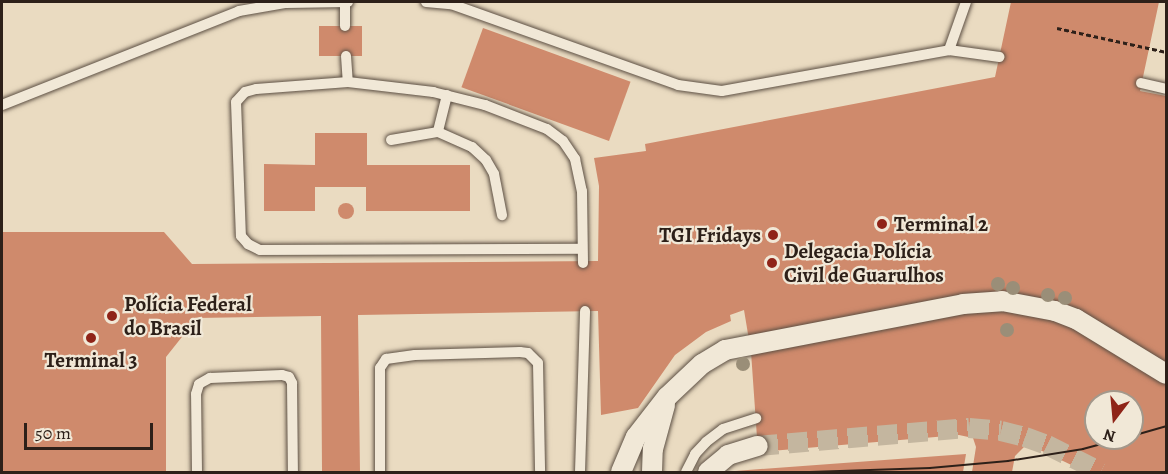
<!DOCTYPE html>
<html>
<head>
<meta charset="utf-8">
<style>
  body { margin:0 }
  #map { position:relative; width:1168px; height:474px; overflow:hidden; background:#eadbc1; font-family:Alegreya,serif }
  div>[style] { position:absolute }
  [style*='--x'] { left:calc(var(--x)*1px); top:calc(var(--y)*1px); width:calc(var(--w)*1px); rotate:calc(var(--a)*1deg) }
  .building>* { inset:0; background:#cf8a6c; transform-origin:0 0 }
  .round { border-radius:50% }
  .street-tunnel>* { height:20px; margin-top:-10px; transform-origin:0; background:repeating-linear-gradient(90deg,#c4b69f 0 20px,transparent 0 30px) }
  .path>* { height:3px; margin-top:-1.5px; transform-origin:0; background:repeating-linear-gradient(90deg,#2d2019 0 4.5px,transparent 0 7.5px) }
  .roads { filter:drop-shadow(0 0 2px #5c4f43) drop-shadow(0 0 2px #5c4f43) }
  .lane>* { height:10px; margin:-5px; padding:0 5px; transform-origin:5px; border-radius:5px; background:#f1e8d7 }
  .street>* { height:20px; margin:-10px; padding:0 10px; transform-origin:10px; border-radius:10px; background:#f1e8d7 }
  .tram>* { height:1.5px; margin:-0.75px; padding:0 0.75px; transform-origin:0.75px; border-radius:0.75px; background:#2d2019 }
  .trees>* { width:14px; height:14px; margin:-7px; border-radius:50%; background:#9a8e78 }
  .dots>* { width:16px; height:16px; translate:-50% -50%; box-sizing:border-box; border:3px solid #f1e8d7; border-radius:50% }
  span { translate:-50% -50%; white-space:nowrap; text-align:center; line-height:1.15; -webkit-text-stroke:4.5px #f1e8d7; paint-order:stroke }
  .poi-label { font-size:21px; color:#2d2019; font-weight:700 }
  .left { translate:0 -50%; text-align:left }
  .right { translate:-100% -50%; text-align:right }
  .frame { position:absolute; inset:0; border:3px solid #2d2019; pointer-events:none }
  .north { position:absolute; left:1084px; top:390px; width:60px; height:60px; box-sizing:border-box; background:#f1e8d7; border:2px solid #a3988b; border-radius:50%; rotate:196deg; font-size:16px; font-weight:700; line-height:24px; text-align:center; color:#2d2019 }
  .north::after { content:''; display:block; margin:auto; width:21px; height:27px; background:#8f2418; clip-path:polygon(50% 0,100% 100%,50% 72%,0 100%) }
  .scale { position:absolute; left:24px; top:423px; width:129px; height:27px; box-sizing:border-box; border:3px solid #2d2019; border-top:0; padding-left:8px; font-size:18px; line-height:21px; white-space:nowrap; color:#2d2019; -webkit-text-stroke:4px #f1e8d7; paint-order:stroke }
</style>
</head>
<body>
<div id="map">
  <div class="building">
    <i style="clip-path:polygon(evenodd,1011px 2px,1159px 2px,1140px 91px,1166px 96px,1166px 472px,1086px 472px,1038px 449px,1024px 447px,1015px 456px,1012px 472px,972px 472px,976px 447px,973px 438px,959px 435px,758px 452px,751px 352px,744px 310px,730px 315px,731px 321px,706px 332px,675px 355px,638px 408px,601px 415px,598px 311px,358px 315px,360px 472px,322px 472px,321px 316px,197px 318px,166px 357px,166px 472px,2px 472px,2px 232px,164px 232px,192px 264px,598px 261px,599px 186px,594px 158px,646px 151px,645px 144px,995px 77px,1011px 2px,1096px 402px,1132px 402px,1132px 438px,1096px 438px,1096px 402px)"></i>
    <i style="left:319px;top:26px;width:43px;height:30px"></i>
    <i style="left:483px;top:28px;width:157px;height:63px;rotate:20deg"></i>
    <i style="clip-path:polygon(315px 133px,367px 133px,367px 165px,470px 165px,470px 211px,366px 211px,366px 187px,315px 187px,315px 211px,264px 211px,264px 164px,315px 165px)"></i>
    <i class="round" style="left:338px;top:203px;width:16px;height:16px"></i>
    <i style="clip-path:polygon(966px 454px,963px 472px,735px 472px,735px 471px)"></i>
  </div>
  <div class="street-tunnel">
    <i style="--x:758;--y:446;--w:212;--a:-4.9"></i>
    <i style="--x:969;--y:428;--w:32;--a:5"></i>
    <i style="--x:1001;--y:431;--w:25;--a:14"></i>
    <i style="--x:1025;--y:437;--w:23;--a:20"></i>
    <i style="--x:1047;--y:445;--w:60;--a:26.6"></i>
  </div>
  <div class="path">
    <i style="--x:1057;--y:28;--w:112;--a:12.4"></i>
  </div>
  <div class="roads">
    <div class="lane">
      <i style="--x:426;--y:2;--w:25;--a:5"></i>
      <i style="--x:451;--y:4;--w:241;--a:19.6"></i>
      <i style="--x:678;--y:85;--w:44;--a:7.8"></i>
      <i style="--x:722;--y:91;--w:231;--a:-10.2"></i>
      <i style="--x:949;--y:50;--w:51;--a:7.8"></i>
      <i style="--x:345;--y:26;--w:24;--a:-90"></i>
      <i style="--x:949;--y:50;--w:51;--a:-70.5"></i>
      <i style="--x:346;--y:56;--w:26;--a:86"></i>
      <i style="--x:348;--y:82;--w:86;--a:6.7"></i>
      <i style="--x:433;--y:92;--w:54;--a:14"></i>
      <i style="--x:485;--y:105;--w:66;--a:21.2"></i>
      <i style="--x:547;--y:129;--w:20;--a:37"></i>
      <i style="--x:563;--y:141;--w:22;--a:56"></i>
      <i style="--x:575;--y:159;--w:33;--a:78"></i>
      <i style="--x:582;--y:191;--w:72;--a:89.2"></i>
      <i style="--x:348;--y:82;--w:92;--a:175.6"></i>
      <i style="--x:256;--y:89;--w:11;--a:165"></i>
      <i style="--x:245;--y:92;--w:13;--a:132"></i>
      <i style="--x:236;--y:102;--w:134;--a:87.9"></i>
      <i style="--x:241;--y:236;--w:11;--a:49"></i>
      <i style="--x:248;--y:244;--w:13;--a:27"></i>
      <i style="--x:260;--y:250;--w:322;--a:-0.2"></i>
      <i style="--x:1141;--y:83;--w:26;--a:13"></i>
      <i style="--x:447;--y:95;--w:38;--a:104"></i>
      <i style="--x:438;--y:132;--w:37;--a:24"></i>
      <i style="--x:472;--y:147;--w:19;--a:43"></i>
      <i style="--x:486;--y:160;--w:16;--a:60"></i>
      <i style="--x:494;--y:174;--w:42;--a:79"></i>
      <i style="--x:2;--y:105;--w:255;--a:-21.6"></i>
      <i style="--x:239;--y:11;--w:48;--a:-9.7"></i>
      <i style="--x:286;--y:3;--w:62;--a:-0.9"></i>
      <i style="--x:391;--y:140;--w:48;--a:-9.7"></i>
      <i style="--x:197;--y:472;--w:78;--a:-90.7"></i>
      <i style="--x:196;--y:394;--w:10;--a:-73"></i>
      <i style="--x:199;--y:384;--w:13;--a:-29"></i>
      <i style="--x:210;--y:378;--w:72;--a:-2.4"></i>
      <i style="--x:282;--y:375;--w:7;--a:16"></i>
      <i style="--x:289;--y:377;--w:7;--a:63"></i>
      <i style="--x:292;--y:383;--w:89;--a:89.4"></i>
      <i style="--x:380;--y:472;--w:104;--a:-90"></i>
      <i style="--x:380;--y:368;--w:11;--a:-56"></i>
      <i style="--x:386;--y:359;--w:29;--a:-8"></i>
      <i style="--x:415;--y:355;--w:105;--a:-1.6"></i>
      <i style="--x:520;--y:352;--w:8;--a:7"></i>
      <i style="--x:528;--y:353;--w:14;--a:45"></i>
      <i style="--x:538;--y:363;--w:109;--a:88.9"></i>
      <i style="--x:580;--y:472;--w:161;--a:-88.2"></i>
      <i style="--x:686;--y:472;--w:20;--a:-63"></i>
      <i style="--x:695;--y:454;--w:16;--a:-47"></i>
      <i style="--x:706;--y:442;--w:21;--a:-37"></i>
      <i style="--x:723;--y:429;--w:35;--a:-18"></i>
    </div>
    <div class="street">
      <i style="--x:621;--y:472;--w:38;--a:-67"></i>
      <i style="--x:636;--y:437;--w:51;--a:-52.2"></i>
      <i style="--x:667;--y:397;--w:48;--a:-43.3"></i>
      <i style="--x:702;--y:364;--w:27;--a:-31"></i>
      <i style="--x:725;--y:350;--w:242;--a:-10.9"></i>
      <i style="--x:963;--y:304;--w:39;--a:-4"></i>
      <i style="--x:1002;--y:301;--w:54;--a:10.7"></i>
      <i style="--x:1055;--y:311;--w:22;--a:21"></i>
      <i style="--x:1076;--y:319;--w:105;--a:31.4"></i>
      <i style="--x:652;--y:472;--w:23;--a:-88"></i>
      <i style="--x:653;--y:449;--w:46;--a:-74.7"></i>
      <i style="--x:708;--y:472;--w:26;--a:-40"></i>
      <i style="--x:728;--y:455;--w:31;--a:-17"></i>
    </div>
  </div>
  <div class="tram">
    <i style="--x:1132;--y:436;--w:35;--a:-16"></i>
    <i style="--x:810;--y:472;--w:120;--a:-1.9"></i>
    <i style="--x:930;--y:468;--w:78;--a:-5.1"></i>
    <i style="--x:1008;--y:461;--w:76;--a:-9.1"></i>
    <i style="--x:1083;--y:449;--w:42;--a:-15"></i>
  </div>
  <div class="trees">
    <i style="left:998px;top:284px"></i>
    <i style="left:1013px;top:288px"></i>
    <i style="left:1048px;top:295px"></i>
    <i style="left:1065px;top:298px"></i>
    <i style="left:1007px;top:330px"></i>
    <i style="left:743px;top:364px"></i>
  </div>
  <div class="dots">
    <i style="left:882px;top:224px;background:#8f2418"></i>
    <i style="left:773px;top:235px;background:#8f2418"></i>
    <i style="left:772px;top:263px;background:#8f2418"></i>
    <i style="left:112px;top:316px;background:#8f2418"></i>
    <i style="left:91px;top:338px;background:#8f2418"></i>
  </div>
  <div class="poi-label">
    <span class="left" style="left:894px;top:224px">Terminal 2</span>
    <span class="right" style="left:761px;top:235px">TGI Fridays</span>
    <span class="left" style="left:784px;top:263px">Delegacia Polícia<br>Civil de Guarulhos</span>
    <span class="left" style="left:124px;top:316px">Polícia Federal<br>do Brasil</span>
    <span style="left:91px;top:360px">Terminal 3</span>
  </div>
  <div class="frame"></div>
  <div class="north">N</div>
  <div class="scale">50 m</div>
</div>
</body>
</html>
